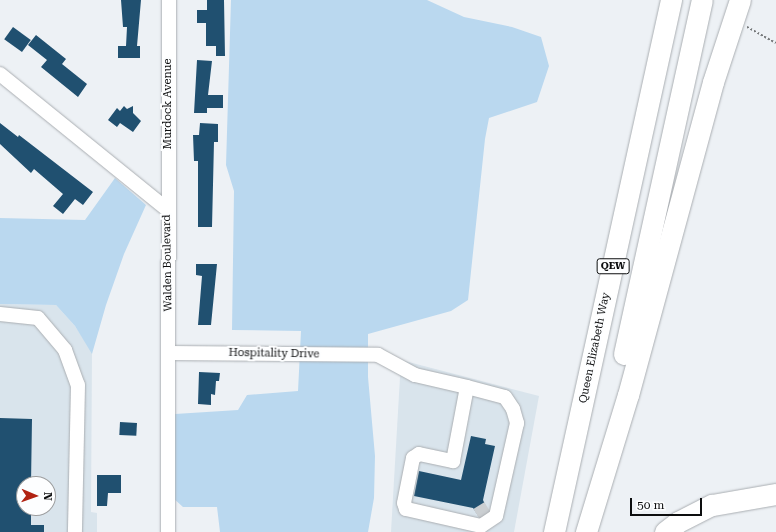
<!DOCTYPE html>
<html>
<head>
<meta charset="utf-8">
<style>
  body { margin:0 }
  #map { position:relative; width:776px; height:532px; overflow:hidden; background:#edf1f5; font-family:"Roboto Serif",serif }
  div>[style] { position:absolute }
  [style*='--x'] { left:calc(var(--x)*1px); top:calc(var(--y)*1px); width:calc(var(--w)*1px); rotate:calc(var(--a)*1deg) }
  .built>* { inset:0; background:#d9e4ec }
  .green>* { inset:0; background:#bad8ef }
  .building>* { inset:0; background:#205070; transform-origin:0 0 }
  .minor-tunnel>* { height:14px; margin-top:-7px; transform-origin:0; background:repeating-linear-gradient(90deg,#cbcfd2 0 14px,transparent 0 21px) }
  .path>* { height:1.5px; margin-top:-0.75px; transform-origin:0; background:repeating-linear-gradient(90deg,#777a7c 0 2px,transparent 0 4px) }
  .roads { filter:drop-shadow(0 0 1px #aaaeb2) drop-shadow(0 0 1px #aaaeb2) }
  .minor>* { height:14px; margin:-7px; padding:0 7px; transform-origin:7px; border-radius:7px; background:#fff }
  .highway>* { height:21px; margin:-10.5px; padding:0 10.5px; transform-origin:10.5px; border-radius:10.5px; background:#fff }
  span { translate:-50% -50%; white-space:nowrap; text-align:center; line-height:1.15; -webkit-text-stroke:4px #fdfeff; paint-order:stroke }
  .shield-label span { padding:1px 3px; background:#fdfeff; border:1px solid; border-radius:3px; -webkit-text-stroke-width:0 }
  .shield-label { font-size:10px; color:#0d0e0f; font-weight:700 }
  .street-label { font-size:11px; color:#0d0e0f }
  .north { position:absolute; left:16px; top:476px; width:40px; height:40px; box-sizing:border-box; background:#fdfeff; border:1px solid #9d9e9f; border-radius:50%; rotate:92deg; font-size:11px; font-weight:700; line-height:16px; text-align:center; color:#0d0e0f }
  .north::after { content:''; display:block; margin:auto; width:14px; height:18px; background:#b12312; clip-path:polygon(50% 0,100% 100%,50% 72%,0 100%) }
  .scale { position:absolute; left:630px; top:498px; width:72px; height:18px; box-sizing:border-box; border:2px solid #0d0e0f; border-top:0; padding-left:5px; font-size:12px; line-height:14px; white-space:nowrap; color:#0d0e0f; -webkit-text-stroke:3px #fdfeff; paint-order:stroke }
</style>
</head>
<body>
<div id="map">
  <div class="built">
    <i style="clip-path:polygon(evenodd,0 304px,56px 305px,75px 326px,92px 352px,91px 512px,97px 513px,97px 532px,0 532px,0 304px,24px 484px,48px 484px,48px 508px,24px 508px,24px 484px)"></i>
    <i style="clip-path:polygon(401px 360px,539px 396px,514px 532px,391px 532px)"></i>
  </div>
  <div class="green">
    <i style="clip-path:polygon(231px 0,427px 0,464px 17px,512px 27px,541px 37px,549px 66px,537px 102px,489px 118px,485px 139px,468px 300px,451px 311px,368px 334px,368px 377px,375px 456px,374px 498px,368px 532px,220px 532px,217px 507px,183px 507px,173px 498px,175px 414px,238px 410px,247px 395px,298px 391px,301px 331px,232px 330px,234px 191px,226px 165px)"></i>
    <i style="clip-path:polygon(115px 178px,146px 205px,124px 254px,106px 305px,92px 354px,75px 326px,56px 305px,0 304px,0 218px,85px 220px)"></i>
  </div>
  <div class="building">
    <i style="clip-path:polygon(121px 0,141px 0,137px 46px,140px 46px,140px 58px,118px 58px,118px 46px,126px 46px,127px 27px,123px 27px)"></i>
    <i style="clip-path:polygon(207px 0,224px 0,225px 56px,216px 56px,216px 46px,206px 46px,206px 23px,197px 23px,197px 10px,207px 10px)"></i>
    <i style="left:13px;top:27px;width:22px;height:15px;rotate:36deg"></i>
    <i style="clip-path:polygon(36px 35px,66px 59px,62px 64px,87px 84px,78px 97px,41px 67px,47px 60px,28px 45px)"></i>
    <i style="clip-path:polygon(197px 60px,212px 61px,208px 95px,223px 95px,223px 108px,207px 108px,207px 113px,194px 113px)"></i>
    <i style="clip-path:polygon(124px 106px,127px 109px,133px 106px,133px 113px,141px 121px,133px 132px,120px 123px,117px 127px,108px 120px,117px 108px,120px 111px)"></i>
    <i style="clip-path:polygon(0 123px,18px 137px,19px 135px,93px 192px,83px 205px,75px 199px,63px 214px,53px 206px,63px 194px,34px 169px,31px 173px,0 144px)"></i>
    <i style="clip-path:polygon(200px 123px,218px 124px,218px 142px,214px 142px,212px 227px,198px 227px,198px 161px,194px 161px,193px 135px,199px 135px)"></i>
    <i style="clip-path:polygon(196px 264px,217px 264px,211px 325px,198px 325px,202px 276px,196px 275px)"></i>
    <i style="clip-path:polygon(199px 372px,220px 373px,219px 381px,216px 381px,215px 395px,211px 394px,211px 405px,198px 404px)"></i>
    <i style="clip-path:polygon(0 418px,32px 419px,31px 484px,24px 484px,24px 508px,31px 508px,31px 525px,44px 525px,44px 532px,0 532px)"></i>
    <i style="left:120px;top:422px;width:17px;height:13px;rotate:3deg"></i>
    <i style="clip-path:polygon(471px 436px,486px 439px,485px 444px,495px 446px,483px 500px,488px 511px,479px 517px,473px 508px,414px 496px,419px 471px,461px 480px)"></i>
    <i style="clip-path:polygon(97px 475px,121px 475px,121px 493px,108px 493px,107px 506px,97px 506px)"></i>
  </div>
  <div class="minor-tunnel">
    <i style="--x:477;--y:515;--w:13;--a:-32"></i>
  </div>
  <div class="path">
    <i style="--x:747;--y:27;--w:33;--a:29"></i>
  </div>
  <div class="roads">
    <div class="minor">
      <i style="--x:0;--y:74;--w:215;--a:39"></i>
      <i style="--x:0;--y:314;--w:38;--a:6"></i>
      <i style="--x:38;--y:318;--w:42;--a:49.8"></i>
      <i style="--x:65;--y:350;--w:37;--a:70"></i>
      <i style="--x:78;--y:385;--w:147;--a:91.2"></i>
      <i style="--x:169;--y:353;--w:209;--a:0.5"></i>
      <i style="--x:378;--y:355;--w:42;--a:28.4"></i>
      <i style="--x:415;--y:375;--w:53;--a:13"></i>
      <i style="--x:467;--y:387;--w:39;--a:15"></i>
      <i style="--x:505;--y:397;--w:14;--a:56"></i>
      <i style="--x:513;--y:409;--w:15;--a:74"></i>
      <i style="--x:517;--y:423;--w:95;--a:102.7"></i>
      <i style="--x:496;--y:516;--w:18;--a:146"></i>
      <i style="--x:481;--y:526;--w:77;--a:-167.2"></i>
      <i style="--x:406;--y:509;--w:6;--a:-108"></i>
      <i style="--x:404;--y:503;--w:46;--a:-78.7"></i>
      <i style="--x:413;--y:458;--w:7;--a:-34"></i>
      <i style="--x:419;--y:454;--w:35;--a:12"></i>
      <i style="--x:453;--y:461;--w:75;--a:-79.3"></i>
      <i style="--x:168;--y:532;--w:532;--a:-89.89"></i>
    </div>
    <div class="highway">
      <i style="--x:624;--y:354;--w:362;--a:-77.6"></i>
      <i style="--x:554;--y:532;--w:545;--a:-77.6"></i>
      <i style="--x:586;--y:532;--w:143;--a:-73"></i>
      <i style="--x:628;--y:395;--w:324;--a:-74.8"></i>
      <i style="--x:713;--y:82;--w:86;--a:-71.8"></i>
      <i style="--x:665;--y:532;--w:16;--a:-38"></i>
      <i style="--x:678;--y:522;--w:38;--a:-27"></i>
      <i style="--x:712;--y:505;--w:65;--a:-9.8"></i>
    </div>
  </div>
  <div class="shield-label">
    <span style="left:613px;top:266px">QEW</span>
  </div>
  <div class="street-label">
    <span style="left:168px;top:104px;rotate:-90deg">Murdock Avenue</span>
    <span style="left:168px;top:263px;rotate:-91deg">Walden Boulevard</span>
    <span style="left:595px;top:348px;rotate:-78deg">Queen Elizabeth Way</span>
    <span style="left:274px;top:354px;rotate:1deg">Hospitality Drive</span>
  </div>
  <div class="north">N</div>
  <div class="scale">50 m</div>
</div>
</body>
</html>
